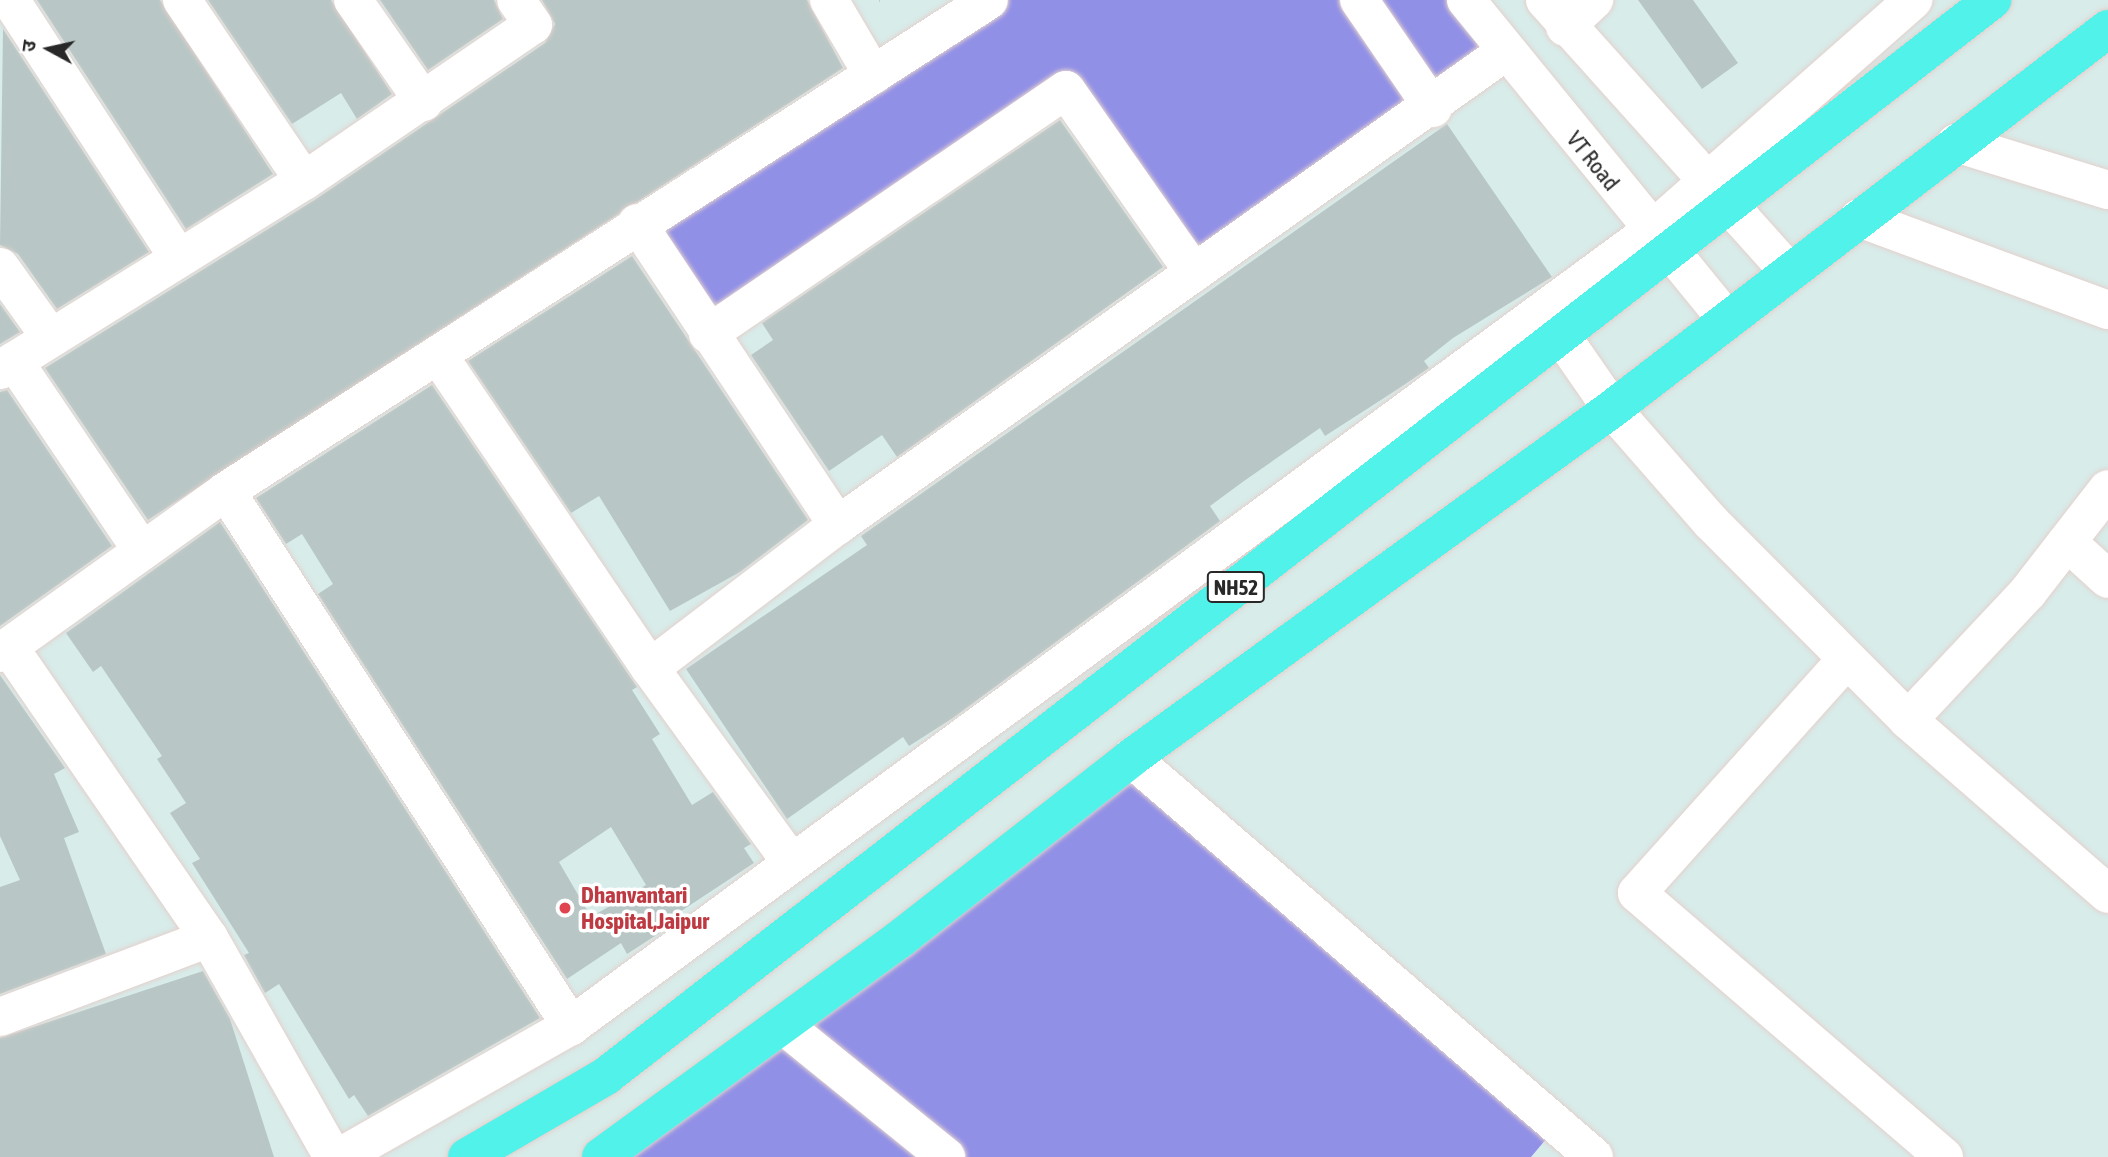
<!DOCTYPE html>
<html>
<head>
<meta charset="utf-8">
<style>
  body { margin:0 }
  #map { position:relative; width:2108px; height:1157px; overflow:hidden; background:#d8ecea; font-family:"Asap Condensed","Noto Sans Devanagari",sans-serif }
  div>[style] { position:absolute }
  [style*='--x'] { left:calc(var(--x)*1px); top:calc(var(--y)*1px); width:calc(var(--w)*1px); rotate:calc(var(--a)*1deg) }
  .green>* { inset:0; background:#9190e7 }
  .building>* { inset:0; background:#b8c7c6 }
  .path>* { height:4.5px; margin-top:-2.25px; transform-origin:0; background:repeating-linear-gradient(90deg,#cbcbcb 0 5px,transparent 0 8.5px) }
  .roads { filter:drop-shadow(0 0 2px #e3d1cd) drop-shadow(0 0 2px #e3d1cd) }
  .minor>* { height:38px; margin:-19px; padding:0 19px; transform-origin:19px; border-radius:19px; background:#fff }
  .tertiary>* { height:38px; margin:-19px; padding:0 19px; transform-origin:19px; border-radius:19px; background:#fff }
  .trunk>* { height:38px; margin:-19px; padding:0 19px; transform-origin:19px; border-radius:19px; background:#50f2ea }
  .dots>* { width:19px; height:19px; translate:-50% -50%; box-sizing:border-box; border:4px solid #fff; border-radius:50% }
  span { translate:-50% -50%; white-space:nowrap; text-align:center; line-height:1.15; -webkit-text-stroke:7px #fff; paint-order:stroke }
  .shield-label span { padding:2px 5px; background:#fff; border:2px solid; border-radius:5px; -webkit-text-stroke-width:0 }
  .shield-label { font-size:21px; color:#282828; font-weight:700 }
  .street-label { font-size:23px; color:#282828 }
  .health-label { font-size:23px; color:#be3a42; font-weight:700 }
  .left { translate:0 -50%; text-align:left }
  .north { position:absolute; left:14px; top:14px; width:70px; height:70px; -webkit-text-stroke:5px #fff; paint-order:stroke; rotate:278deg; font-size:19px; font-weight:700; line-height:28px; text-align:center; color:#282828 }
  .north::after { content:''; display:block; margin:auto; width:24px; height:32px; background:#282828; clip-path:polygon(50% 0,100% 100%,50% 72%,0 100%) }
</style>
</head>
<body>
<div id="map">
  <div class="green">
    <i style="clip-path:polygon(990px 0,1466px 0,1505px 52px,1194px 273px,1066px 90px,708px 334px,637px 223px)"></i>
    <i style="clip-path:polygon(1131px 758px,1557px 1126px,1531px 1157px,594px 1157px)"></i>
  </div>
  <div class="building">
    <i style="clip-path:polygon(37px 0,160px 0,273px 174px,186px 229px)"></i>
    <i style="clip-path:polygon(208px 0,331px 0,392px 94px,357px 119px,341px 93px,292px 124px)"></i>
    <i style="clip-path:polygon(380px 0,494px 0,503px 19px,428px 70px)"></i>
    <i style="clip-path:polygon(542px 0,807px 0,843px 68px,148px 520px,45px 368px,316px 199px,545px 43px,555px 24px)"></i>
    <i style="clip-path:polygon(1638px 0,1693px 0,1738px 63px,1702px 89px)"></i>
    <i style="clip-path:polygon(3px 29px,149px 252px,57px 309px,18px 254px,0 245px)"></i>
    <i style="clip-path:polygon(1060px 120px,1163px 267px,897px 457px,882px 435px,829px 471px,751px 355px,773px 340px,762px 323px)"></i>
    <i style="clip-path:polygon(1447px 124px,1552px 277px,1453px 338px,1424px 361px,1429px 368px,1398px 389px,1325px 436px,1320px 428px,1244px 481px,1210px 506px,1220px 521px,953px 718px,909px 746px,903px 737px,787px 819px,686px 669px,867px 545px,861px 536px)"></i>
    <i style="clip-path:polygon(632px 256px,808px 520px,740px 572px,670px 611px,599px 496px,571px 513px,468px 361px)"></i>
    <i style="clip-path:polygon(0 304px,20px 332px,0 344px)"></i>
    <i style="clip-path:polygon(evenodd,432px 385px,637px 687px,632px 690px,660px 734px,652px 739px,692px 805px,713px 792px,751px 844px,744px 848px,754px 863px,666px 921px,669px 927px,627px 954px,621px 943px,567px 979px,318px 594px,333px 584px,302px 534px,286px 544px,256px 498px,432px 385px,611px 827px,646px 885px,591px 917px,559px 862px,611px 827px)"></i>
    <i style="clip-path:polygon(7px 390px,112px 546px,0 626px,0 392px)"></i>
    <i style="clip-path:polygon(220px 522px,540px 1018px,368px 1116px,354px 1095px,349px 1099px,279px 984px,265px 993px,244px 955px,249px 953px,192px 863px,200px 859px,170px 813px,186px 803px,157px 759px,162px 756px,101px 666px,93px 672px,66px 633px)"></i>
    <i style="clip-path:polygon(0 675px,65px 768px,54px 774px,79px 832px,64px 838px,106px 954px,0 994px,0 887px,20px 880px,0 836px)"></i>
    <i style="clip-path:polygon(203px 971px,230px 1019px,274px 1157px,0 1157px,0 1038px)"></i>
  </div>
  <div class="path">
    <i style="--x:879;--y:0;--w:1;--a:0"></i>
  </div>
  <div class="roads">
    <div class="minor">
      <i style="--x:182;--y:0;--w:218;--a:56"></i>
      <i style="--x:353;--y:0;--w:124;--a:55.2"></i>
      <i style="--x:829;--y:0;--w:87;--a:59.6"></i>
      <i style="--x:1359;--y:0;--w:131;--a:55.6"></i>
      <i style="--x:15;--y:7;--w:298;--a:56.9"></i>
      <i style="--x:1565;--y:27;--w:40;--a:-43"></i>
      <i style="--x:1956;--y:143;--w:159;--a:17.2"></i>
      <i style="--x:1859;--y:218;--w:265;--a:20.3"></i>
      <i style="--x:637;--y:223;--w:363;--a:56.4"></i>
      <i style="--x:0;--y:267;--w:87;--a:54.3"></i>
      <i style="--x:708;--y:334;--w:433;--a:-34.3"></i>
      <i style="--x:1066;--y:90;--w:223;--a:55"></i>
      <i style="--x:438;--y:355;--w:378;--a:55.9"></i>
      <i style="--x:650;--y:668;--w:240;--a:54"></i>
      <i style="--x:14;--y:361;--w:227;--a:56"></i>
      <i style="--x:0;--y:370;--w:358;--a:-31.9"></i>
      <i style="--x:304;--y:181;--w:277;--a:-34.3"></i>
      <i style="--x:533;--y:25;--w:30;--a:-124"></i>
      <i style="--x:226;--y:491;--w:637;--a:57.18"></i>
      <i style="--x:2067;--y:542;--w:55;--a:42.1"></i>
      <i style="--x:9;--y:647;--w:353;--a:55.5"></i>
      <i style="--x:209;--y:938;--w:252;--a:60.5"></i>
      <i style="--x:0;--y:653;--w:278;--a:-35.6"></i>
      <i style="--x:226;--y:491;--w:907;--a:-32.76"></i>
      <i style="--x:1846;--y:660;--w:313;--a:131.9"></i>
      <i style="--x:1637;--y:893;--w:405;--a:40.7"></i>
      <i style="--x:650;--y:668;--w:236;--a:-37.3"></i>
      <i style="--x:838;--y:525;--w:818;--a:-35.34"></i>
      <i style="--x:1908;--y:720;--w:175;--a:-46.8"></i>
      <i style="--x:2028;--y:592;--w:130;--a:-52.2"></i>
      <i style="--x:1131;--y:758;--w:611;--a:40.75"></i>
      <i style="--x:0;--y:1017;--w:223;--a:-20.7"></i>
      <i style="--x:783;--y:1025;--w:210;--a:39"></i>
    </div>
    <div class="tertiary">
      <i style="--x:1466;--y:0;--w:410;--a:50.8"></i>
      <i style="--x:1545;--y:0;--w:364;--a:48.1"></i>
      <i style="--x:1560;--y:334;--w:91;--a:55.3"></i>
      <i style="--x:1612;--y:409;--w:150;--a:48.8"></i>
      <i style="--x:1711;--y:522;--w:279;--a:45.1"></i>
      <i style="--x:1908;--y:720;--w:265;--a:41"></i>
      <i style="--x:340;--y:1157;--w:266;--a:-29.6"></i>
      <i style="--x:571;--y:1026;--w:1340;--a:-36.35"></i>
      <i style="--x:1650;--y:232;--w:351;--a:-41.4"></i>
    </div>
    <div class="trunk">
      <i style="--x:467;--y:1157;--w:161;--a:-30.2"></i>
      <i style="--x:606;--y:1076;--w:1755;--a:-37.82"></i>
      <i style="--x:601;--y:1157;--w:371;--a:-36.1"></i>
      <i style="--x:901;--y:938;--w:292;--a:-38"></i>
      <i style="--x:1131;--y:758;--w:594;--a:-35.96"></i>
      <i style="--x:1612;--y:409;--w:625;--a:-37.46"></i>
    </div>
  </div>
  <div class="dots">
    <i style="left:565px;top:908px;background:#e0444e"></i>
  </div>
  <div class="shield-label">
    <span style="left:1236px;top:587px">NH52</span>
  </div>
  <div class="street-label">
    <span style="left:1593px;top:161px;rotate:51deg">VT Road</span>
  </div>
  <div class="health-label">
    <span class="left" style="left:581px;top:908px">Dhanvantari<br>Hospital,Jaipur</span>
  </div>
  <div class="north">उ</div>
</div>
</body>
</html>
